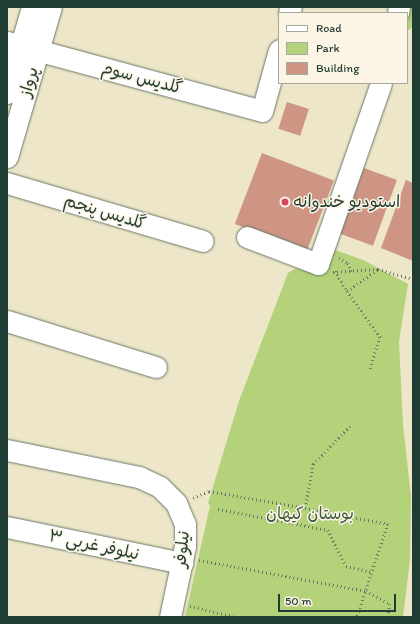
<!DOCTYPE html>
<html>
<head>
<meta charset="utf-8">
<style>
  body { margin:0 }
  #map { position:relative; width:420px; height:624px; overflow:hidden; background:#ede6c8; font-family:Itim,"Playpen Sans Arabic",sans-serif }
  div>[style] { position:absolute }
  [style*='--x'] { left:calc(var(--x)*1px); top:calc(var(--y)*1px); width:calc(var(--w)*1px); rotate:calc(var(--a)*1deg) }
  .green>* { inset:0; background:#b4d279 }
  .building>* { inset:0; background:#ce9584; transform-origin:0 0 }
  .path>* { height:2.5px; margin-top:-1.25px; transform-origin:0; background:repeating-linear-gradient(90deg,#677868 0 1px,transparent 0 4px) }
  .roads { filter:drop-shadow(0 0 1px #677868) drop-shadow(0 0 1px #677868) }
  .minor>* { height:21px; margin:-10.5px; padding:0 10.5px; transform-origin:10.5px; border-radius:10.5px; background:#fff }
  .dots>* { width:11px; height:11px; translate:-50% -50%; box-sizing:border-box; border:2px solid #fcf5e5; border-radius:50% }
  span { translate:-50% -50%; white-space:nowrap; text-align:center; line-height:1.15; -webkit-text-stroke:3px #fcf5e5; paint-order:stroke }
  .street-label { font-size:17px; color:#1f3d34 }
  .poi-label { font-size:17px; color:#1f3d34 }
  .left { translate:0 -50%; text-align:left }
  .park-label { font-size:17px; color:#3d5b42 }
  .frame { position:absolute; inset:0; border:8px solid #1f3d34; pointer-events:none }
  .legend { position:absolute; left:278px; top:12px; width:130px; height:72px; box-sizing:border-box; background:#fcf5e5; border:1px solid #a4ab9e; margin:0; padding:5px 7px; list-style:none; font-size:12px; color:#1f3d34 }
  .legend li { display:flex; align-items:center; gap:8px; height:20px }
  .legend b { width:20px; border:1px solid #a4ab9e }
  .scale { position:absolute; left:278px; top:594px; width:118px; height:18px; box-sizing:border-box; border:2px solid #1f3d34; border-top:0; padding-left:5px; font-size:12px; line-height:14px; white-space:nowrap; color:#1f3d34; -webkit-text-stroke:3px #fcf5e5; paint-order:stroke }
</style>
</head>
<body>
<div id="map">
  <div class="green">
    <i style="clip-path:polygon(410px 7px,413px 7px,413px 27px,407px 31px)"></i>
    <i style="clip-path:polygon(327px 247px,363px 260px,408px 284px,399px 342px,403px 424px,411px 497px,410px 559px,403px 617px,185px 617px,210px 506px,208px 503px,239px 401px,288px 273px,295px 269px,318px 270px)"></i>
  </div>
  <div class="building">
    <i style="left:287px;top:102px;width:23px;height:28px;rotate:18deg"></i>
    <i style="left:262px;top:153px;width:77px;height:76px;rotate:21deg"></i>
    <i style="left:364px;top:168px;width:35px;height:70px;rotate:20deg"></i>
    <i style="clip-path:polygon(406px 180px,413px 183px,413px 261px,381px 248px)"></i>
  </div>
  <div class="path">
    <i style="--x:339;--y:258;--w:10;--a:29"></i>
    <i style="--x:348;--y:263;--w:9;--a:69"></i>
    <i style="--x:335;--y:271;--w:23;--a:59"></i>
    <i style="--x:347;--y:291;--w:38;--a:-35"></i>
    <i style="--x:333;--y:272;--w:45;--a:-3.8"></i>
    <i style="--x:378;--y:269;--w:36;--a:16"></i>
    <i style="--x:347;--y:291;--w:57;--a:54.3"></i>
    <i style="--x:380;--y:337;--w:34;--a:107"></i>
    <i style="--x:193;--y:498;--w:17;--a:-24"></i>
    <i style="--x:209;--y:491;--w:97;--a:10"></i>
    <i style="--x:305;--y:508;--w:45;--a:-79.7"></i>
    <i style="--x:313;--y:464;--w:54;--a:-45.7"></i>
    <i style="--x:305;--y:508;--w:85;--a:10.9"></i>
    <i style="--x:388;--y:524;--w:98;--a:108.4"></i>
    <i style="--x:218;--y:509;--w:112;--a:10.8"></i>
    <i style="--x:328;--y:530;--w:40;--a:63.4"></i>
    <i style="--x:346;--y:566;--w:27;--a:13"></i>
    <i style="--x:199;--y:560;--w:170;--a:10.5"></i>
    <i style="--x:366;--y:591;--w:27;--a:28"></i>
    <i style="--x:390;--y:604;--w:13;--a:99"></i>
    <i style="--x:190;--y:606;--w:47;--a:13.4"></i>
  </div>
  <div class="roads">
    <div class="minor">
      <i style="--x:289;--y:13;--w:6;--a:-72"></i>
      <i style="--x:398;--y:13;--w:6;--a:-81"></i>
      <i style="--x:7;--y:42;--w:264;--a:15.1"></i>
      <i style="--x:262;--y:111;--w:63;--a:-74.4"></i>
      <i style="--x:7;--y:93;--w:90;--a:-73.8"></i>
      <i style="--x:7;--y:157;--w:156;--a:-73.7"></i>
      <i style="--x:7;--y:183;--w:204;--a:16.5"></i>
      <i style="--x:247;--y:237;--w:76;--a:20.8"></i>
      <i style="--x:318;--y:264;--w:192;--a:-70.8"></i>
      <i style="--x:7;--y:321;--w:156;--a:17.2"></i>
      <i style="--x:7;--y:450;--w:135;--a:11.6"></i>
      <i style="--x:139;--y:477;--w:23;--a:25"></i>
      <i style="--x:160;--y:487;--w:23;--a:45"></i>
      <i style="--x:176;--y:503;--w:23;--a:67"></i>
      <i style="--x:185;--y:524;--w:22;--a:90"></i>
      <i style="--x:185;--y:546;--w:73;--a:101.9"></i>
      <i style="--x:7;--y:527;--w:179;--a:11.6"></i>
    </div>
  </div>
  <div class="dots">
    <i style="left:285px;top:202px;background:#d1495b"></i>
  </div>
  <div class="street-label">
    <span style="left:142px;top:78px;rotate:15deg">گلدیس سوم</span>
    <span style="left:29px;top:82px;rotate:-74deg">پرواز</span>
    <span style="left:105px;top:212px;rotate:17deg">گلدیس پنجم</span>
    <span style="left:94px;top:545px;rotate:12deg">نیلوفر غربی ۳</span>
    <span style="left:182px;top:549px;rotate:-84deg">نیلوفر</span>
  </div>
  <div class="poi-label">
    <span class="left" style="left:293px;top:202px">استودیو خندوانه</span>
  </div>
  <div class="park-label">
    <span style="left:310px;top:514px">بوستان کیهان</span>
  </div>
  <div class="frame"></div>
  <ul class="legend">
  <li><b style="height:5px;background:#fff"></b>Road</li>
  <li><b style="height:11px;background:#b4d279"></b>Park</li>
  <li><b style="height:11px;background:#ce9584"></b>Building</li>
  </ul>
  <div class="scale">50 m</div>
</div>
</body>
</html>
